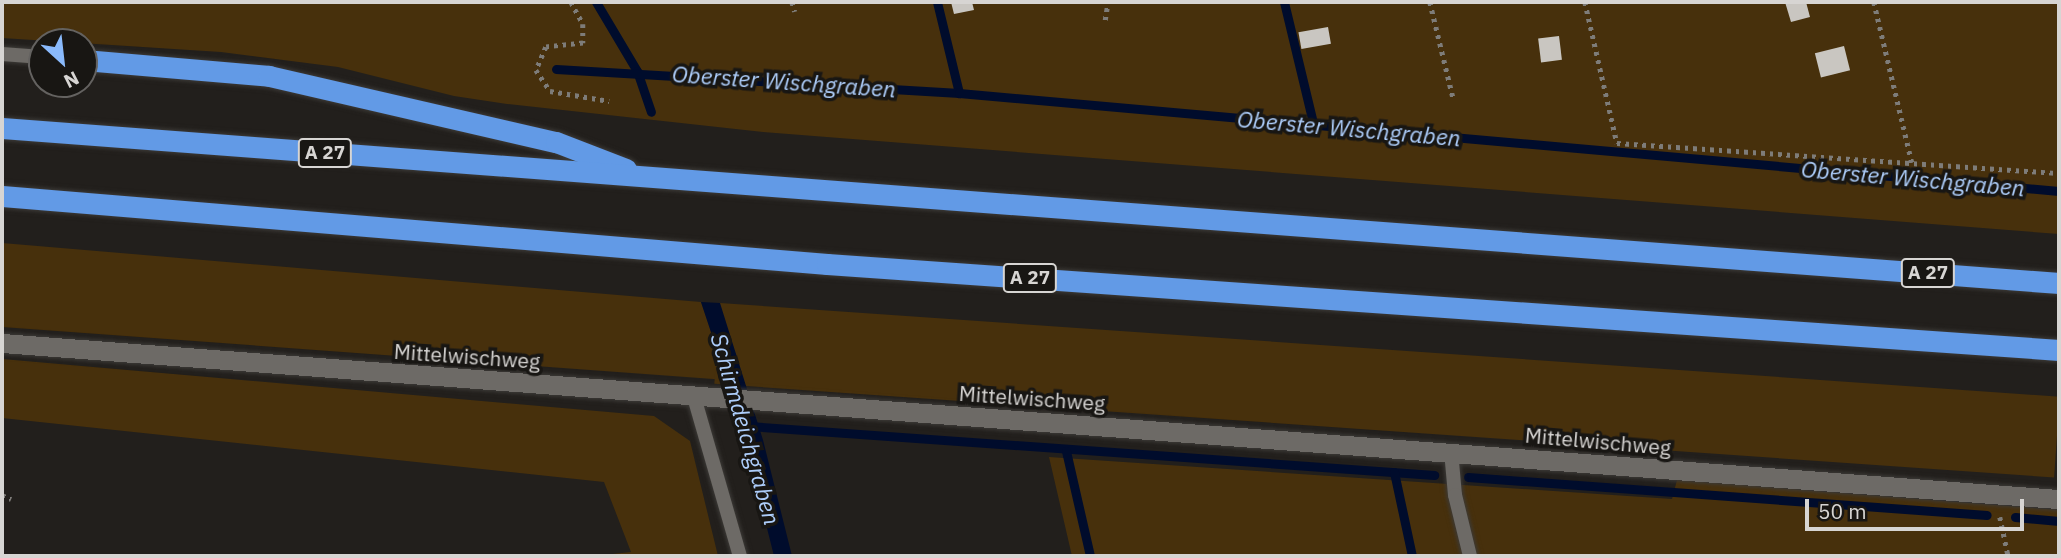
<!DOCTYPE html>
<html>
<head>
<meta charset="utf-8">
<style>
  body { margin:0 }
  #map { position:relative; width:2061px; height:558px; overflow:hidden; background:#221f1c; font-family:"IBM Plex Sans",sans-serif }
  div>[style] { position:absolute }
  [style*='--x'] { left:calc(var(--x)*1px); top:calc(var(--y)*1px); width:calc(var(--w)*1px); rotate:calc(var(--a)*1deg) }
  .green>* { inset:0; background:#47300c; transform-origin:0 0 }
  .water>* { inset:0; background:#000c2c }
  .stream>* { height:9px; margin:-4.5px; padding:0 4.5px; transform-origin:4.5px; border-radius:4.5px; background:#000c2c }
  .building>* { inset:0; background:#c9c6c1; transform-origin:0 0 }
  .path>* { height:4.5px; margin-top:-2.25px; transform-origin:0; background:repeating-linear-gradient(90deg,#7e7c79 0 3.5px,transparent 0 8.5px) }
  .roads { filter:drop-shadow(0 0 2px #3c3a37) drop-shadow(0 0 2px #3c3a37) }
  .service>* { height:14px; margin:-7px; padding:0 7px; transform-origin:7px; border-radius:7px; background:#6d6a66 }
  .minor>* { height:19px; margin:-9.5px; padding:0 9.5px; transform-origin:9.5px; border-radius:9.5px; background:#6d6a66 }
  .motorway>* { height:21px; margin:-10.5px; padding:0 10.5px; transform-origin:10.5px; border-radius:10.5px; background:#629ae6 }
  span { translate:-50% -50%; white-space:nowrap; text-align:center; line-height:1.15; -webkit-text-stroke:7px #181613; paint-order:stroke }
  .shield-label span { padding:2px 5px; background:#181613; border:2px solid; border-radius:5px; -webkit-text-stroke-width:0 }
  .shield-label { font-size:19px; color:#d7d5d3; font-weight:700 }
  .street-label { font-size:21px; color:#d7d5d3 }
  .water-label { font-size:23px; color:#adcdfa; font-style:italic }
  .frame { position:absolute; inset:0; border:4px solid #d7d5d3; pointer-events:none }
  .north { position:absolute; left:28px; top:28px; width:70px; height:70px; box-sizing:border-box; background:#181613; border:2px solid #646260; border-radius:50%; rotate:153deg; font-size:19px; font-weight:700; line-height:28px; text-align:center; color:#d7d5d3 }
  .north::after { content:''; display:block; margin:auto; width:24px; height:32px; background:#8abafc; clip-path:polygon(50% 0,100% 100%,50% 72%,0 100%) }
  .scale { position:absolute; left:1805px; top:499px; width:219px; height:32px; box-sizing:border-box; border:4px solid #d7d5d3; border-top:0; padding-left:9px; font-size:21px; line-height:24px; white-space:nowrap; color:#d7d5d3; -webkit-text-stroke:5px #181613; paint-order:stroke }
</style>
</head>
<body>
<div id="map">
  <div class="green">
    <i style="clip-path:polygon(2px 2px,2059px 2px,2059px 234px,763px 132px,507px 104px,454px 96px,338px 67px,221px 52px,2px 38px)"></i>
    <i style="clip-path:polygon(2px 243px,701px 302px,727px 380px,2px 327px)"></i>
    <i style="left:720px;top:303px;width:1343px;height:81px;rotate:4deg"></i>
    <i style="clip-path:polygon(2px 359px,654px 416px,690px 441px,718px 556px,594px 556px,631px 552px,604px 482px,2px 418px)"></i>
    <i style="clip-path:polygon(1049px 457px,1672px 499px,1677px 480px,2059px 510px,2059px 556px,1072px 556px)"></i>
  </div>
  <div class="water">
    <i style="clip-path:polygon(701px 302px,720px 303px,763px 440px,792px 556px,774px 556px,738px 413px)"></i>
  </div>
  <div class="stream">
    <i style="--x:596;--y:2;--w:80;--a:59.3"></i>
    <i style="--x:637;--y:71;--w:43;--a:71.1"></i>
    <i style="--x:937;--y:2;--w:94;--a:76.4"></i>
    <i style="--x:1284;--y:2;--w:124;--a:76.5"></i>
    <i style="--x:556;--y:69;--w:404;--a:3.4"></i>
    <i style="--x:959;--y:93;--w:1104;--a:5.09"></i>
    <i style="--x:749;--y:426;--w:687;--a:4.09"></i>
    <i style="--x:1066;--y:451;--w:108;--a:77.1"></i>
    <i style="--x:1394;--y:472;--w:86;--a:77.9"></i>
    <i style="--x:1468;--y:477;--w:520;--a:4.19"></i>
    <i style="--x:2015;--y:517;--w:44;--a:5.2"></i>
  </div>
  <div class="building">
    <i style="clip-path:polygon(951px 2px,972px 2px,974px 10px,954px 14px)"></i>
    <i style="clip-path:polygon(1785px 2px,1806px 2px,1810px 17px,1791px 22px)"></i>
    <i style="left:1328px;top:27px;width:17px;height:30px;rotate:80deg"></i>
    <i style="left:1559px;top:36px;width:24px;height:21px;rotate:83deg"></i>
    <i style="left:1844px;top:46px;width:25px;height:30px;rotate:76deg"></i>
  </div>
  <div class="path">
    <i style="--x:571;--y:2;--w:25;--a:61"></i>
    <i style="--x:583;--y:24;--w:19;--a:90"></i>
    <i style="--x:583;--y:43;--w:37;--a:174"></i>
    <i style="--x:546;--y:47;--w:25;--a:113"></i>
    <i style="--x:536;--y:70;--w:25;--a:56"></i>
    <i style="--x:550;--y:91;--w:60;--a:9.6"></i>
    <i style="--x:792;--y:2;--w:10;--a:73"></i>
    <i style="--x:1430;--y:2;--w:98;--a:76.4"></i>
    <i style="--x:1585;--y:2;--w:145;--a:77.2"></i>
    <i style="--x:1617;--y:143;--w:443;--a:3.9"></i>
    <i style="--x:1874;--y:2;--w:165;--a:76.7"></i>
    <i style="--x:1105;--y:20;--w:18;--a:-81"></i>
    <i style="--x:2;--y:495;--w:10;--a:24"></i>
    <i style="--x:2000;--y:517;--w:40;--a:78"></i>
  </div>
  <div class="roads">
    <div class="service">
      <i style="--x:2;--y:54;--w:40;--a:4.3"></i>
      <i style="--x:694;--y:397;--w:166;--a:73.9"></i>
      <i style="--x:1451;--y:451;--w:44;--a:84.8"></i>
      <i style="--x:1455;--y:495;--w:63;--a:76.2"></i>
    </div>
    <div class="minor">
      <i style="--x:2;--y:343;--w:2063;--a:4.34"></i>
    </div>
    <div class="motorway">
      <i style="--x:84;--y:60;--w:186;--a:4.9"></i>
      <i style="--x:269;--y:76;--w:294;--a:13"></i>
      <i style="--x:556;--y:142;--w:75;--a:21.1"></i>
      <i style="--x:2;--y:128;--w:2063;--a:4.31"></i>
      <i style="--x:2;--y:196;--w:828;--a:4.71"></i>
      <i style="--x:827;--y:264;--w:1235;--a:3.99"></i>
    </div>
  </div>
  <div class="shield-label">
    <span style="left:325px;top:153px">A 27</span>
    <span style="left:1928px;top:273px">A 27</span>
    <span style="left:1030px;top:278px">A 27</span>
  </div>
  <div class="street-label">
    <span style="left:467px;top:356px;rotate:4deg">Mittelwischweg</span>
    <span style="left:1032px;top:398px;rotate:4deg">Mittelwischweg</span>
    <span style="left:1598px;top:441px;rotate:5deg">Mittelwischweg</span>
  </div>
  <div class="water-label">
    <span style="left:784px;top:81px;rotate:4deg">Oberster Wischgraben</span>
    <span style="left:1349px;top:128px;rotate:5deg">Oberster Wischgraben</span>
    <span style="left:1913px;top:178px;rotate:5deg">Oberster Wischgraben</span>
    <span style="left:746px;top:429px;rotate:74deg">Schirmdeichgraben</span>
  </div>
  <div class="frame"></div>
  <div class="north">N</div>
  <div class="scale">50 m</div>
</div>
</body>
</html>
